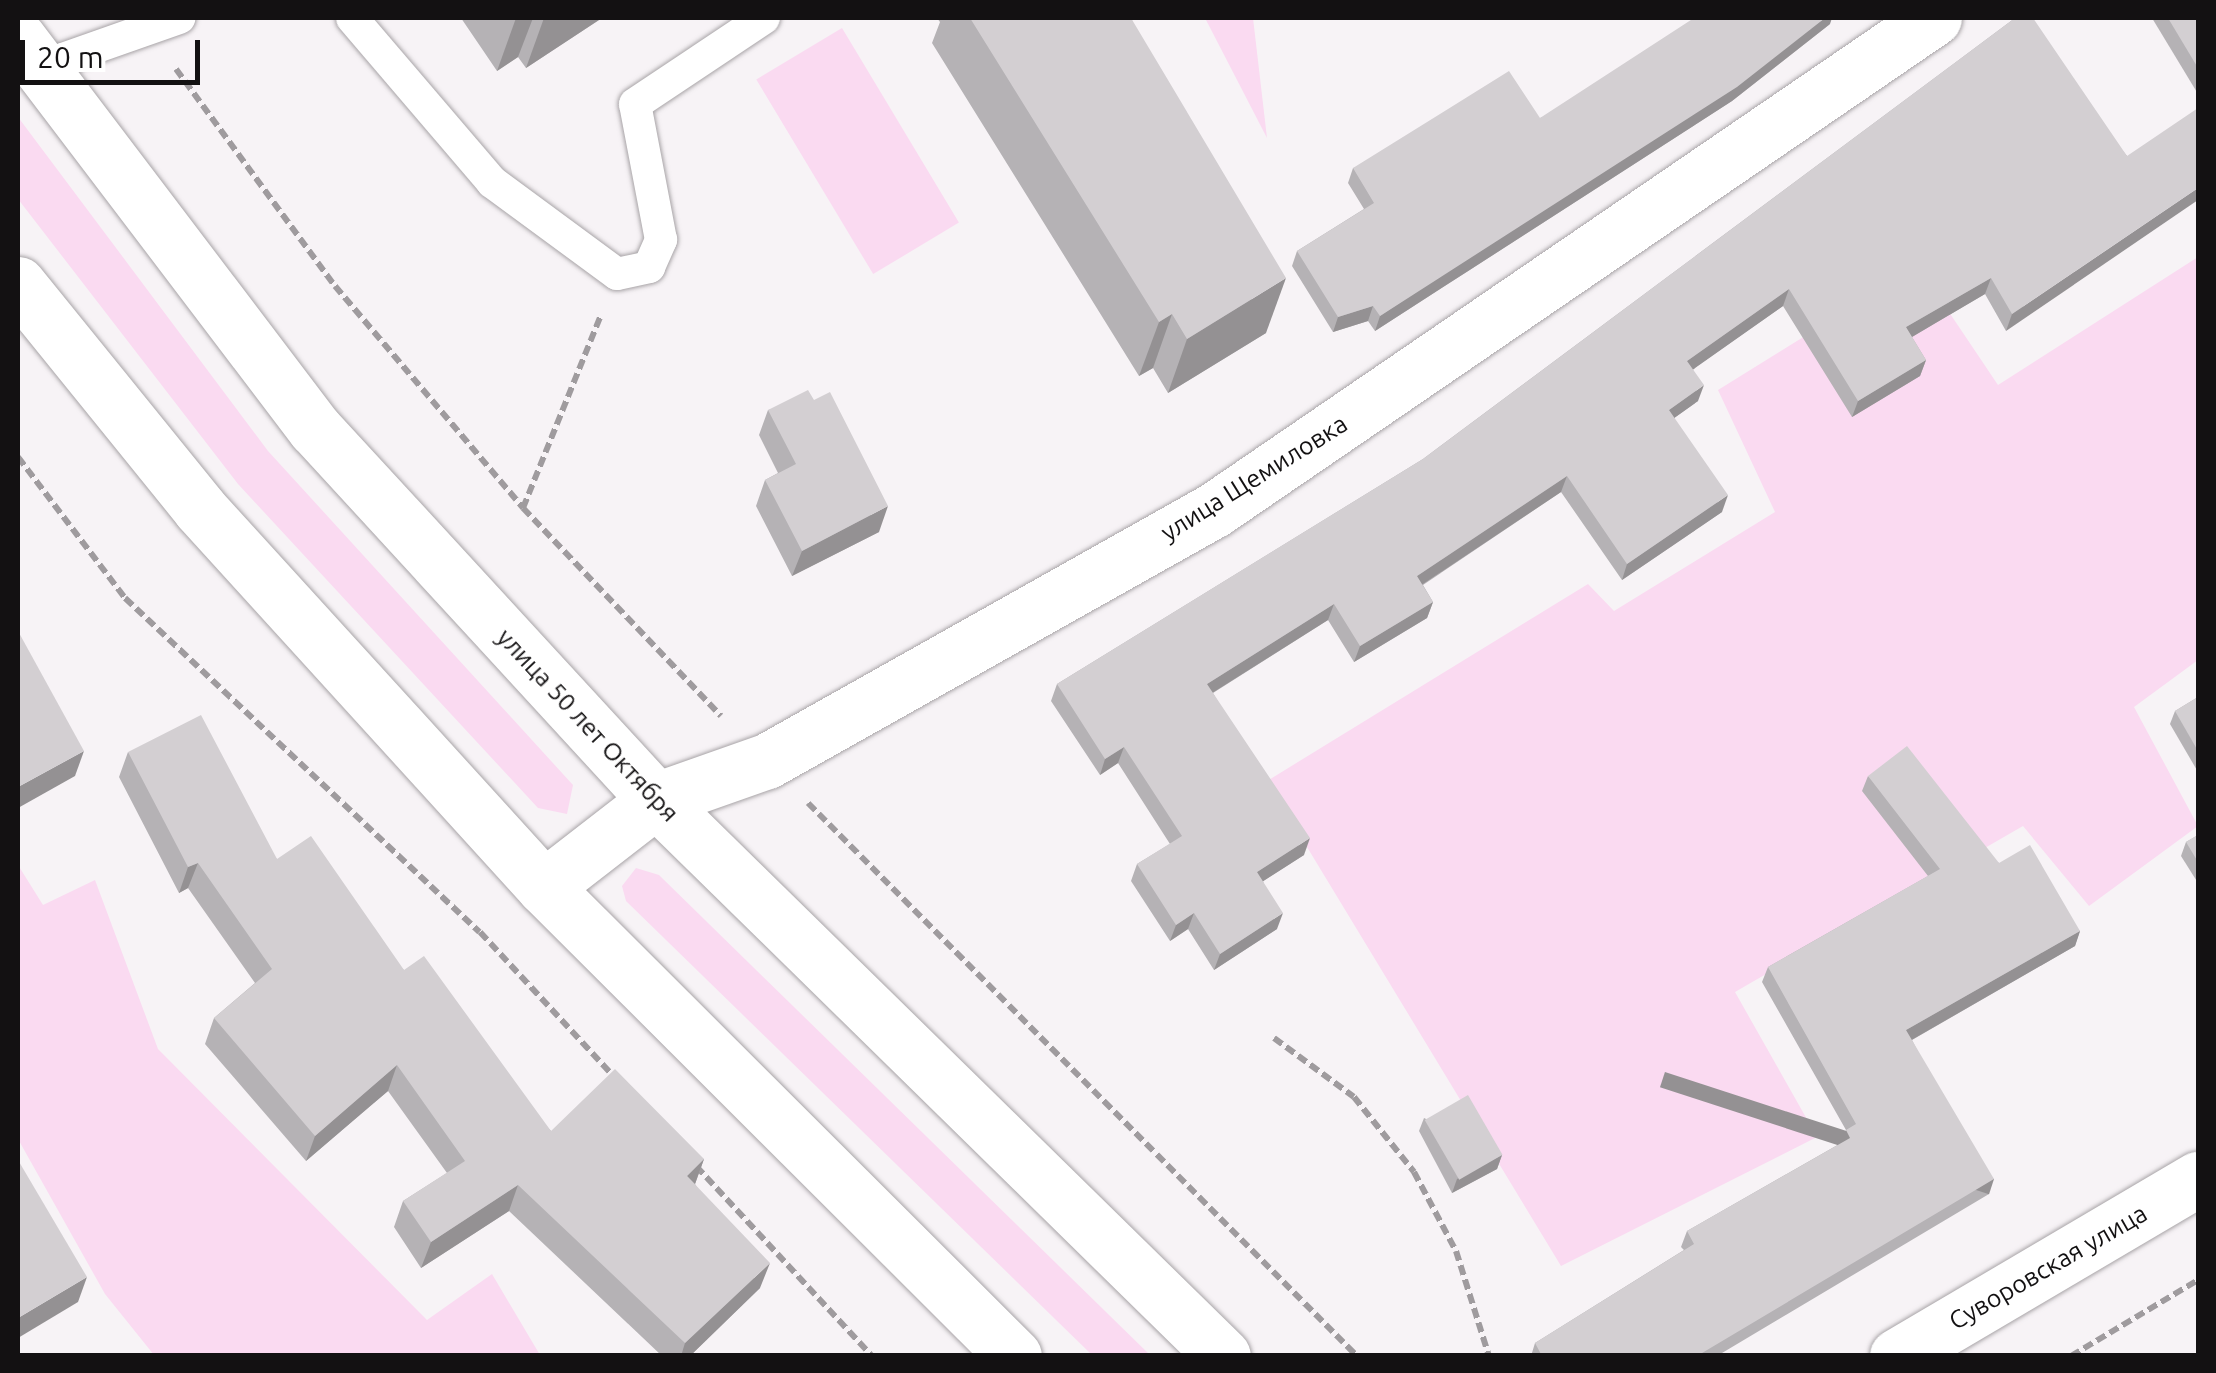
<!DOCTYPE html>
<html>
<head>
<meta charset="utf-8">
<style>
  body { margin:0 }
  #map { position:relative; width:2216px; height:1373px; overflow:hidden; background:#f7f3f6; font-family:Ubuntu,sans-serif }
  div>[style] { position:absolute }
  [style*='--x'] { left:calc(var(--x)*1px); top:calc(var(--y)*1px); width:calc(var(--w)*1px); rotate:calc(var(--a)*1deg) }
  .green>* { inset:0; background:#fadaf1; transform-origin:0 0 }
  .path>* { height:6px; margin-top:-3px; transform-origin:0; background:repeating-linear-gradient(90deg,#9f9b9e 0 10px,transparent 0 15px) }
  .roads { filter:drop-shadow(0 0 2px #a8a4a7) drop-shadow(0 0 2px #a8a4a7) }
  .service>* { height:32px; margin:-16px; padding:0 16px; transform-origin:16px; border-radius:16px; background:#fff }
  .minor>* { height:55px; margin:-27.5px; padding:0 27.5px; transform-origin:27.5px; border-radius:27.5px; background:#fff }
  .tertiary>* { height:55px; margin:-27.5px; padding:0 27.5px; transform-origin:27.5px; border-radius:27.5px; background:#fff }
  .primary>* { height:55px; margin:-27.5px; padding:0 27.5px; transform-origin:27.5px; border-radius:27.5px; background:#fff }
  .wall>* { inset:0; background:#b5b2b5 }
  .shaded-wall>* { inset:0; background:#949193; transform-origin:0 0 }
  .building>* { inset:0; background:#d3cfd2; transform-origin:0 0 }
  span { translate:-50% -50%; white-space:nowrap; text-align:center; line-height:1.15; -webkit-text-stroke:8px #fff; paint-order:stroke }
  .street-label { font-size:25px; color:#131112 }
  .frame { position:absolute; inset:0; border:20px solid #131112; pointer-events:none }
  .scale { position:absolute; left:20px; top:40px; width:180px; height:45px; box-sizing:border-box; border:5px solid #131112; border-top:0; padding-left:12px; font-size:30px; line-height:35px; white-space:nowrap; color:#131112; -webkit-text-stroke:8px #fff; paint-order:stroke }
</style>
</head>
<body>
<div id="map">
  <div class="green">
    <i style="clip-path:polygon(1205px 18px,1253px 18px,1267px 138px)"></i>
    <i style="left:842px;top:28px;width:227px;height:100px;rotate:59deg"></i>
    <i style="clip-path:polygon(18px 117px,268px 451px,573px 785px,567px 814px,538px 808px,238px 484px,18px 199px)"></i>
    <i style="clip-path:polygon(2198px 257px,2198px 660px,2134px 707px,2198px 826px,2089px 906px,2023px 826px,1735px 992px,1817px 1137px,1561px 1266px,1267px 781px,1588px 584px,1614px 611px,1775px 512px,1718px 390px,1918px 266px,1998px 385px)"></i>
    <i style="clip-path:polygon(18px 865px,43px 905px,95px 880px,158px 1049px,427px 1320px,492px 1274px,540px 1355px,154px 1355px,105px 1294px,18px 1139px)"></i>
    <i style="clip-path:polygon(636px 868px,659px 875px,1150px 1355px,1092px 1355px,626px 901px,622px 886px)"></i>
  </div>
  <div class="path">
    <i style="--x:176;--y:69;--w:269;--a:53.8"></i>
    <i style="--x:335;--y:286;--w:291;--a:49.7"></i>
    <i style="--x:523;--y:508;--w:287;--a:46.4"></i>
    <i style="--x:18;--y:457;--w:177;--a:52.8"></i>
    <i style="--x:125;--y:598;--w:487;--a:43.3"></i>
    <i style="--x:480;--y:932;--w:200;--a:47.2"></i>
    <i style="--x:523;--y:508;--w:206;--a:-68"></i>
    <i style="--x:808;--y:803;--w:779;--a:45.21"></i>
    <i style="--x:1274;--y:1038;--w:99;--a:36.4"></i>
    <i style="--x:1354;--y:1097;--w:96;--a:51.3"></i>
    <i style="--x:1414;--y:1172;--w:89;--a:62"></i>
    <i style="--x:1456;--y:1251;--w:110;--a:72.6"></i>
    <i style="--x:696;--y:1166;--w:259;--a:47.2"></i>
    <i style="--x:2071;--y:1356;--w:148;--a:-30.9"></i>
  </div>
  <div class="roads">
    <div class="service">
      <i style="--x:352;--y:18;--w:216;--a:49.5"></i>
      <i style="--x:492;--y:182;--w:155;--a:36.4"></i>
      <i style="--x:617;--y:274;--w:33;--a:-12"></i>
      <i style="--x:649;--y:267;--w:30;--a:-66"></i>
      <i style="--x:661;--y:240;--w:138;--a:-100.8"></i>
      <i style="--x:635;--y:104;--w:155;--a:-33.7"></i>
      <i style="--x:37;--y:68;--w:151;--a:-19.4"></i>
    </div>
    <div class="minor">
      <i style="--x:544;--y:887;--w:142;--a:-37.8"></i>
      <i style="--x:656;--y:800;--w:118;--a:-19.4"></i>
      <i style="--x:767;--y:761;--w:513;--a:-29.32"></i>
      <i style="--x:1214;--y:510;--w:872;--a:-34.35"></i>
    </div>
    <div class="tertiary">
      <i style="--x:1897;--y:1356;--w:349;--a:-30.5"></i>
    </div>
    <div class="primary">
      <i style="--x:18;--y:38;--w:491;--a:52.8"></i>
      <i style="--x:315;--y:429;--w:504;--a:47.41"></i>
      <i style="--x:656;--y:800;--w:794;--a:44.44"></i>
      <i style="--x:18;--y:284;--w:289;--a:51"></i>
      <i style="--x:200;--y:509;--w:511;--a:47.7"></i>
      <i style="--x:544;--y:887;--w:664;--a:44.94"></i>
    </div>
  </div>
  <div class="wall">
    <i style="clip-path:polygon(461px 18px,602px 18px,526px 68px,518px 57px,497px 71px)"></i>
    <i style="clip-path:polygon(937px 18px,1131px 18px,1266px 333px,1168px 393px,1153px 368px,1139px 376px,932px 43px,940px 22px)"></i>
    <i style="clip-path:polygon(2015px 18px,2127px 156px,2006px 331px,1985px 294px,1912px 337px,1926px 360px,1920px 376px,1852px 417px,1783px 306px,1693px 369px,1698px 401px,1674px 418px,1722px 512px,1622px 580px,1561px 492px,1423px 585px,1433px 602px,1427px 618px,1354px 662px,1328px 620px,1213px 693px,1304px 855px,1263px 881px,1277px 929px,1214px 970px,1188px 929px,1170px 941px,1131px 881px,1137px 864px,1170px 844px,1118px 763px,1100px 775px,1051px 701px,1057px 684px,1423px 459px)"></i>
    <i style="clip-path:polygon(2152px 18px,2198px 18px,2198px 94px)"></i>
    <i style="clip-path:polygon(1830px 24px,1732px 101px,1375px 331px,1368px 321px,1333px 332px,1292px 266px,1297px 251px,1364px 209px,1348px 183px,1353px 168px,1540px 118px)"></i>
    <i style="clip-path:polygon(814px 400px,879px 532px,792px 576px,756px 506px,765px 480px,778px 473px,759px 435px,768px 410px)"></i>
    <i style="clip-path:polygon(2198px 697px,2198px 772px,2170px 724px,2175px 711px)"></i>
    <i style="clip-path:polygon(128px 752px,277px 859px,404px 970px,551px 1131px,704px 1159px,695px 1184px,760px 1288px,690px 1356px,662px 1356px,509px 1211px,421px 1268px,394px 1227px,403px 1201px,447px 1173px,388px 1091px,306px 1161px,205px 1044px,214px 1018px,255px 983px,188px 888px,179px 893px,119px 777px)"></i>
    <i style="clip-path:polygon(1868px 776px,1999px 863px,2080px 931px,2075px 946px,1912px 1040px,1989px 1194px,1717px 1356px,1531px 1356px,1535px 1343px,1684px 1250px,1681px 1247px,1687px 1231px,1841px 1143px,1846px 1130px,1762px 982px,1768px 967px,1928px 876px,1862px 791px)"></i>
    <i style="clip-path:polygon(2198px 835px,2198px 883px,2181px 856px,2186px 842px)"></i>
    <i style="clip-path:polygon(1424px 1118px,1502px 1155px,1497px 1169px,1452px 1193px,1419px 1131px)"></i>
  </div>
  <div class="shaded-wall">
    <i style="clip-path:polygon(516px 18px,533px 18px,518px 57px,497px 71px)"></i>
    <i style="clip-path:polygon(544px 18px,602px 18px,526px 68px)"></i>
    <i style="clip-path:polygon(1825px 18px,1832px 18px,1830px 24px,1732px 101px,1375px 331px,1380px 316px)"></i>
    <i style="clip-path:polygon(2198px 188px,2198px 200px,2006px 331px,2012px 314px)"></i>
    <i style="clip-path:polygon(1286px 278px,1266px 333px,1168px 393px,1187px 339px)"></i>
    <i style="clip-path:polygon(1991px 278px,1985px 294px,1900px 344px,1906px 327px)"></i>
    <i style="clip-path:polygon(1789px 289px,1783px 306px,1681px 378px,1687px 361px)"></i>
    <i style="clip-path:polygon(1373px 306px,1368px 321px,1333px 332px,1338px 317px)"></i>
    <i style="clip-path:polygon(1172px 314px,1153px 368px,1139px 376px,1159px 322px)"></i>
    <i style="clip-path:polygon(1926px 360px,1920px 376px,1852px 417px,1858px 401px)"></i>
    <i style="clip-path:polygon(1704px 385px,1698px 401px,1663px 426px,1669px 410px)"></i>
    <i style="clip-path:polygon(1567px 476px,1561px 492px,1411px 592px,1417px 576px)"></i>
    <i style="clip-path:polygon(1728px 495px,1722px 512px,1622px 580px,1627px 564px)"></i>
    <i style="clip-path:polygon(888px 506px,879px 532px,792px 576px,802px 551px)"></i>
    <i style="clip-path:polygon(1433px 602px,1427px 618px,1354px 662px,1360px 646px)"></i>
    <i style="clip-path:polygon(1334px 604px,1328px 620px,1201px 700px,1207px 684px)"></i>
    <i style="clip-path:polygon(1124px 747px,1118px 763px,1100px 775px,1105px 759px)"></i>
    <i style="clip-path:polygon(84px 751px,75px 776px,18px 808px,18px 787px)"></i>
    <i style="clip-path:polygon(1310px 838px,1304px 855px,1251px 889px,1257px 872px)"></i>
    <i style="clip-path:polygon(198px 863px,188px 888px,179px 893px,188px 867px)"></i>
    <i style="clip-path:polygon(1194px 913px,1188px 929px,1170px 941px,1176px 925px)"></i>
    <i style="clip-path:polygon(1283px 913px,1277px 929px,1214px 970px,1220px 954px)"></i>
    <i style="clip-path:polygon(2080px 931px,2075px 946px,1901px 1046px,1906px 1030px)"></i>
    <i style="clip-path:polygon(397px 1065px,388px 1091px,306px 1161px,315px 1136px)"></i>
    <i style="clip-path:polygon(1502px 1155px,1497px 1169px,1452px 1193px,1457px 1179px)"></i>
    <i style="clip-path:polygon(704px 1159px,695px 1184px,687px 1176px)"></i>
    <i style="left:1994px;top:1179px;width:16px;height:346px;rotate:108deg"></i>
    <i style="clip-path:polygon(518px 1185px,509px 1211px,421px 1268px,431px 1242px)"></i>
    <i style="clip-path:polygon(770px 1263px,760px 1288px,690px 1356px,681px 1356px,685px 1343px)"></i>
    <i style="clip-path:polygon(87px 1277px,78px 1302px,18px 1338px,18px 1318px)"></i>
  </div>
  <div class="building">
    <i style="clip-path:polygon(970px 18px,1131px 18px,1286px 278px,1187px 339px,1172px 314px,1159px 322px)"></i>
    <i style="clip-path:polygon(1694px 18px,1825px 18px,1737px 87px,1380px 316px,1373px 306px,1338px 317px,1297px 251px,1374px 203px,1353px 168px,1509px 71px,1540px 118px)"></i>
    <i style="clip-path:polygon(2015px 18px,2033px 18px,2127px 156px,2198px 108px,2198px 188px,2012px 314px,1991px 278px,1906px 327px,1926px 360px,1858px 401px,1789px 289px,1687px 361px,1704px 385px,1669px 410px,1728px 495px,1627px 564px,1567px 476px,1417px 576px,1433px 602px,1360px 646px,1334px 604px,1207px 684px,1310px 838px,1257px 872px,1283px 913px,1220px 954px,1194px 913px,1176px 925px,1137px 864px,1182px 836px,1124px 747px,1105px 759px,1057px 684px,1423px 459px)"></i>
    <i style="clip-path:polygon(2168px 18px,2198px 18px,2198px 68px)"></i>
    <i style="clip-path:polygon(808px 390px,814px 400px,830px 392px,888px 506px,802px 551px,765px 480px,796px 464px,768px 410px)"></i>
    <i style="clip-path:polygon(18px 631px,84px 751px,18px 787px)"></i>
    <i style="clip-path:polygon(2198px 697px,2198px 751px,2175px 711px)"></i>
    <i style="clip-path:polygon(201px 715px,277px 859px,311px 836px,404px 970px,424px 956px,551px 1131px,615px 1069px,704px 1159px,687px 1176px,770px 1263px,685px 1343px,518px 1185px,431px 1242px,403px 1201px,465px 1161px,397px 1065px,315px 1136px,214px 1018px,272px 969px,198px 863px,188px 867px,128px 752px)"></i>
    <i style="clip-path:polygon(1907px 746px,1999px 863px,2030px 845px,2080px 931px,1906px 1030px,1994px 1179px,1697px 1356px,1629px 1356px,1628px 1354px,1626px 1356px,1542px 1356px,1535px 1343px,1694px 1244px,1687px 1231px,1850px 1138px,1846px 1130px,1856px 1124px,1768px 967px,1940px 869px,1868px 776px)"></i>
    <i style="clip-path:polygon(2198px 835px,2198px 862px,2186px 842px)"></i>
    <i style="left:1468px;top:1095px;width:69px;height:50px;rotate:60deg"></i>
    <i style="clip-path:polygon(18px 1160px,87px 1277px,18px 1318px)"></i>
  </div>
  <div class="street-label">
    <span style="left:1254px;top:478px;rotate:-32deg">улица Щемиловка</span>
    <span style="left:588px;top:725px;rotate:47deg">улица 50 лет Октября</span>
    <span style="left:2048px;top:1267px;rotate:-30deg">Суворовская улица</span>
  </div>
  <div class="frame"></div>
  <div class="scale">20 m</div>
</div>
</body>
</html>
